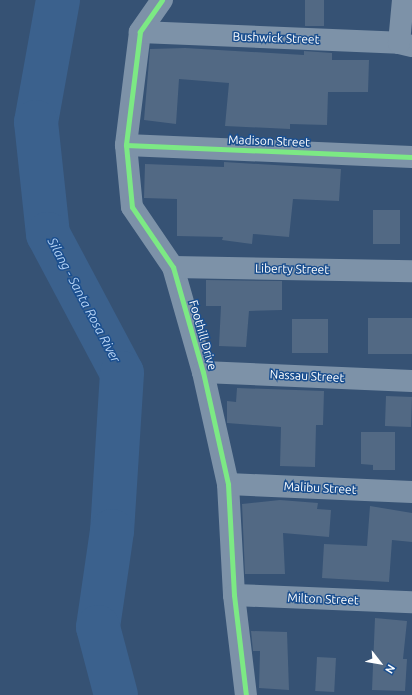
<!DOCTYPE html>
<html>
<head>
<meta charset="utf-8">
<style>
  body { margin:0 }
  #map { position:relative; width:412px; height:695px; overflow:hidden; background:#365274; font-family:Ubuntu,sans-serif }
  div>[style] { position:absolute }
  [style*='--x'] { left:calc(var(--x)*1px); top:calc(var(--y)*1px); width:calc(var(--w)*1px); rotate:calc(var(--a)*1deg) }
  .river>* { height:44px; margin:-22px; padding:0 22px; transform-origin:22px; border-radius:22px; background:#3b618d }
  .building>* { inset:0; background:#526984; transform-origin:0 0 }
  .minor>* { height:22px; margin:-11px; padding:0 11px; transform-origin:11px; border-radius:11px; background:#7d92a8 }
  .cycleway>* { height:5px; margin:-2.5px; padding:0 2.5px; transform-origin:2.5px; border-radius:2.5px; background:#7ce984 }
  span { translate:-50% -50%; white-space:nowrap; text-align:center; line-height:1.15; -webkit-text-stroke:3px #1b4f8f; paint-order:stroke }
  .street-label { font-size:12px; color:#fff }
  .water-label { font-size:13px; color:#b5d3f5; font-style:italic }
  .north { position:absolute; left:360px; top:643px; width:40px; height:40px; -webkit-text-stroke:3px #1b4f8f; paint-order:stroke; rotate:121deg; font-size:11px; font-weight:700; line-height:16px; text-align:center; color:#fff }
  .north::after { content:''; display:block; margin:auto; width:14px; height:18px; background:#fff; clip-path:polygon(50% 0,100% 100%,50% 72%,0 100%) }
</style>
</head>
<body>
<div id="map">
  <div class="river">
    <i style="--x:58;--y:0;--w:124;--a:100.2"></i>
    <i style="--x:36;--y:122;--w:113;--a:83.9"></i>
    <i style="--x:48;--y:234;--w:157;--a:62"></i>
    <i style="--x:122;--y:373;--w:158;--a:93.6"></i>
    <i style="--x:112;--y:531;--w:97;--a:98.3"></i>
    <i style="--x:98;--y:627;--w:70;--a:75.2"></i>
  </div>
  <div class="building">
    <i style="left:305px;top:0;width:19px;height:26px"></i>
    <i style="clip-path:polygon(185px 48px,304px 55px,304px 51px,332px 53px,332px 60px,369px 60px,368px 92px,328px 92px,327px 125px,290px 124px,290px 129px,225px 126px,229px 83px,179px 79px,176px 124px,144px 120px,150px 49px)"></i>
    <i style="clip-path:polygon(224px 162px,341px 169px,339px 201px,293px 199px,289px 237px,253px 234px,252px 244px,222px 240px,223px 237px,177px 236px,177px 199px,144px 198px,145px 164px,224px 167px)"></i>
    <i style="left:373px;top:210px;width:27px;height:34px"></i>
    <i style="clip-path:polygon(206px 280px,282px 281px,282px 310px,249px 311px,246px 347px,219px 346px,221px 306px,206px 306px)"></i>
    <i style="left:412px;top:318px;width:36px;height:44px;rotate:90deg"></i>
    <i style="left:328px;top:319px;width:34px;height:36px;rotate:90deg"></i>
    <i style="clip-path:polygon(237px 388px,324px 391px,323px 425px,316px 425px,315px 467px,280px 466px,281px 427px,227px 423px,227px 401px,236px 402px)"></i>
    <i style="left:386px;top:396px;width:26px;height:30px;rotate:2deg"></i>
    <i style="clip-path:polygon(361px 432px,395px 432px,395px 470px,373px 470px,373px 465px,361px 464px)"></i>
    <i style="clip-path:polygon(280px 500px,318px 503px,317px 509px,331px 510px,329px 537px,283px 533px,285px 574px,245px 574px,242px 504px)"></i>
    <i style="clip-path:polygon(370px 506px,412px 513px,412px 542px,392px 540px,389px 582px,322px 578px,324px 544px,367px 546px)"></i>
    <i style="clip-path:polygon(375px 618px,407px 621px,403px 659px,407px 659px,405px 691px,372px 690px)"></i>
    <i style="clip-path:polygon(251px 631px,287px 632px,289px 690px,259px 688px,260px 651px,253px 651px)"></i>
    <i style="left:317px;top:657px;width:19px;height:34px;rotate:3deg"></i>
  </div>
  <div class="minor">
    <i style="--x:162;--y:0;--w:39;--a:125"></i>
    <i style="--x:140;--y:32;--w:114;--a:97.1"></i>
    <i style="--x:126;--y:145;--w:62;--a:84.5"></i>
    <i style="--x:132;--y:207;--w:73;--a:55.7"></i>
    <i style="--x:173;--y:267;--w:109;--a:74.1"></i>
    <i style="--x:203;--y:372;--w:115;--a:77.4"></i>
    <i style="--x:228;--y:484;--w:111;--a:86.9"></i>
    <i style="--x:234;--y:595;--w:101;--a:83.2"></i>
    <i style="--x:140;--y:32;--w:259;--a:2.4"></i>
    <i style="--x:399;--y:43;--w:13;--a:13"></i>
    <i style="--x:399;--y:43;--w:43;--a:-84.7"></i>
    <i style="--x:126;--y:145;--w:286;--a:2.4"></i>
    <i style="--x:173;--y:267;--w:239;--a:1"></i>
    <i style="--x:203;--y:372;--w:209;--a:2.5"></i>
    <i style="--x:228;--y:484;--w:184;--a:2.5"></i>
    <i style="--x:234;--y:595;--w:178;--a:2.3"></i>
  </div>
  <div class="cycleway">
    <i style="--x:162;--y:0;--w:39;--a:125"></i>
    <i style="--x:140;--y:32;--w:114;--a:97.1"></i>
    <i style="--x:126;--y:145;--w:62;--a:84.5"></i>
    <i style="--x:132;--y:207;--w:73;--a:55.7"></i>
    <i style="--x:173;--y:267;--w:109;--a:74.1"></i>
    <i style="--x:203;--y:372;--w:115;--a:77.4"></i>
    <i style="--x:228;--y:484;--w:111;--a:86.9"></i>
    <i style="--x:234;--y:595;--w:101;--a:83.2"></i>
    <i style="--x:126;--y:145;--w:286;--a:2.4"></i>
  </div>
  <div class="street-label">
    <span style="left:276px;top:38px;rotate:2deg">Bushwick Street</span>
    <span style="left:269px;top:141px;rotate:2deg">Madison Street</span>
    <span style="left:292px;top:269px;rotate:1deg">Liberty Street</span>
    <span style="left:203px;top:335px;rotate:74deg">Foothill Drive</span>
    <span style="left:307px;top:376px;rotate:3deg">Nassau Street</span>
    <span style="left:320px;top:488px;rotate:3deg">Malibu Street</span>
    <span style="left:323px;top:599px;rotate:2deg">Milton Street</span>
  </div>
  <div class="water-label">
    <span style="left:84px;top:300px;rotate:62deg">Silang - Santa Rosa River</span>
  </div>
  <div class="north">N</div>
</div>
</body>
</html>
